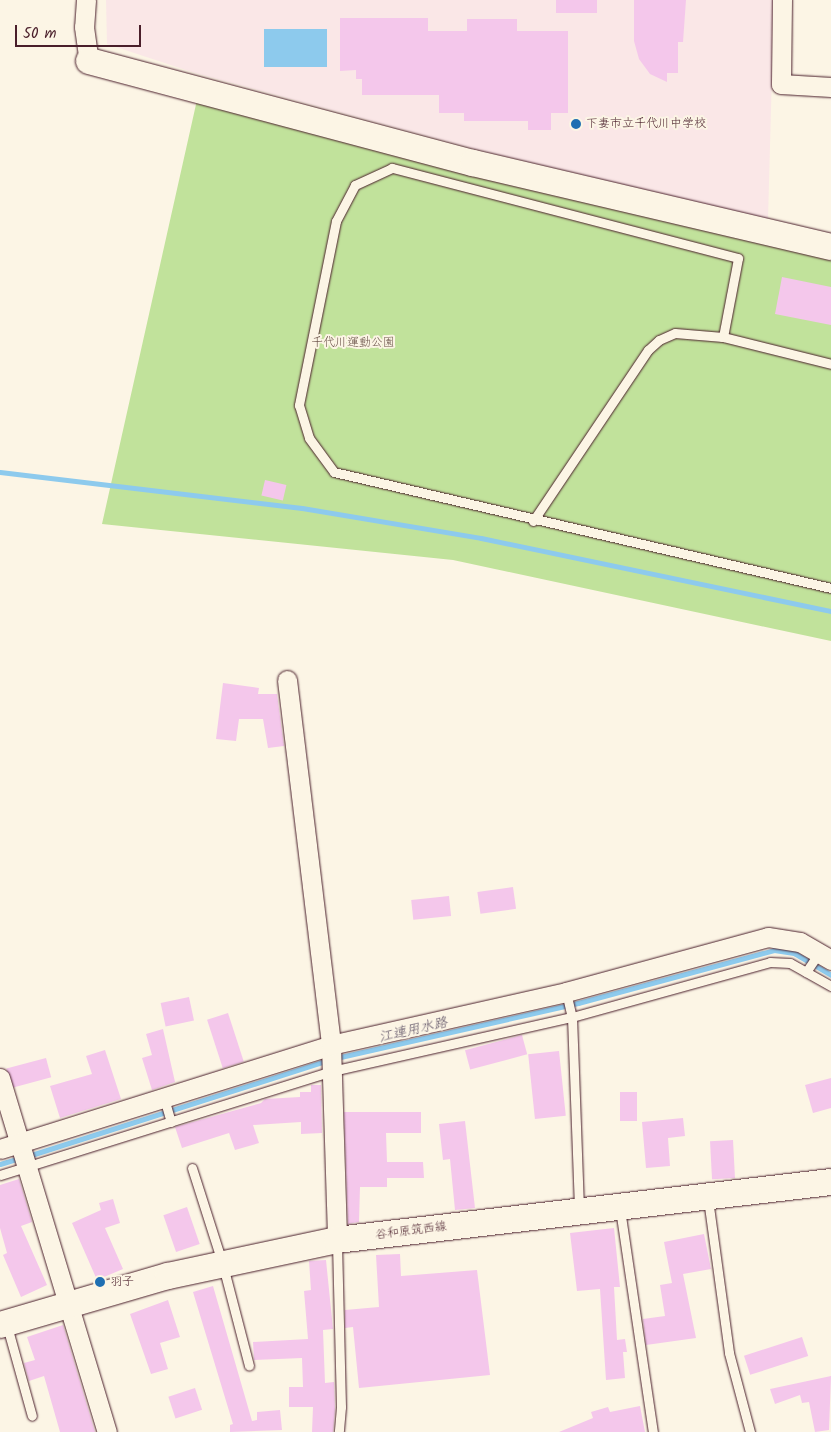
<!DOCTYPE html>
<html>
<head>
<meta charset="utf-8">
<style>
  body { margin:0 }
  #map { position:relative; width:831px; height:1432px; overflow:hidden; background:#fcf5e5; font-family:Kalam,"Klee One",sans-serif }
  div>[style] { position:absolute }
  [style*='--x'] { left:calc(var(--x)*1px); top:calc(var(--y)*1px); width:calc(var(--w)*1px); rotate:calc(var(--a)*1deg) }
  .built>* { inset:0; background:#fae7e7 }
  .green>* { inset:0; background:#c1e29b }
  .water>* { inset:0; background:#8dcaed; transform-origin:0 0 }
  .stream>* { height:5px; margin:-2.5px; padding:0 2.5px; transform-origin:2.5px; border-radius:2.5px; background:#8dcaed }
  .building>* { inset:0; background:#f4c7eb; transform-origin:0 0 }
  .roads { filter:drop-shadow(0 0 1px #4a1f2b) drop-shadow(0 0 1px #4a1f2b) }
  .lane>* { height:9px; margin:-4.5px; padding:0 4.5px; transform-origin:4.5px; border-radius:4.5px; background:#fcf5e5 }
  .street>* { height:19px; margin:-9.5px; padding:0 9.5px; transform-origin:9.5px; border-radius:9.5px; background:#fcf5e5 }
  .secondary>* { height:26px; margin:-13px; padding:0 13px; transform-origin:13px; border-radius:13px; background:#fcf5e5 }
  .dots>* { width:14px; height:14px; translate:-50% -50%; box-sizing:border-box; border:2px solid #fcf5e5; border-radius:50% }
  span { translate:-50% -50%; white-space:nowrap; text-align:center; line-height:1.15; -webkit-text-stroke:4px #fcf5e5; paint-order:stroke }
  .poi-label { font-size:12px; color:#4a1f2b }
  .left { translate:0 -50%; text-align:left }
  .park-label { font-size:12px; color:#685047 }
  .street-label { font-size:12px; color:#4a1f2b }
  .water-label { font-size:14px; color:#5e5265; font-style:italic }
  .scale { position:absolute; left:15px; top:25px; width:126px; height:22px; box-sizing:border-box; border:2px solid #4a1f2b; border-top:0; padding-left:6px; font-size:15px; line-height:18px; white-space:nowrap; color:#4a1f2b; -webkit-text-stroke:4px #fcf5e5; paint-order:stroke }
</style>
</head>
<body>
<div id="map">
  <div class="built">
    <i style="clip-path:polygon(106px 0,774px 0,768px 219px,479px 150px,195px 73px,107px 44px)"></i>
  </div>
  <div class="green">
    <i style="clip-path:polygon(199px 91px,831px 247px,831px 641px,453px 560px,102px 524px)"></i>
  </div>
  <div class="water">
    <i style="left:264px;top:29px;width:63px;height:38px"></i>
  </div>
  <div class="stream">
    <i style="--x:0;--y:472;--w:304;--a:6.8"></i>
    <i style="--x:302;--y:508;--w:181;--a:9.5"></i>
    <i style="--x:481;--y:538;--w:358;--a:11.8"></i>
    <i style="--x:336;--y:1058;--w:248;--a:-12.8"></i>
    <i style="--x:578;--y:1003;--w:203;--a:-15.1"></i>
    <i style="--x:774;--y:950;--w:20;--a:9"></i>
    <i style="--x:794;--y:953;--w:43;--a:30.7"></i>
    <i style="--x:28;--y:1156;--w:315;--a:-17.7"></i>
    <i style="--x:0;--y:1164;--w:21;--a:-17"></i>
  </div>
  <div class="building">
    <i style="left:556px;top:0;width:41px;height:13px"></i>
    <i style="clip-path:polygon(634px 0,686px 0,683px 42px,678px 42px,678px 73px,667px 73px,667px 82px,650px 74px,639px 59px,634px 41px)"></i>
    <i style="clip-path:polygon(340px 18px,428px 18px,428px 31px,467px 31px,467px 19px,517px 19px,517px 31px,568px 31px,568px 113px,551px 113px,551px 130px,528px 130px,528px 121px,464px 121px,464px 113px,439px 113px,439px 95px,362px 95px,362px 79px,356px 79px,356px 70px,340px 71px)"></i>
    <i style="clip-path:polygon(782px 277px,831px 287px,831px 325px,775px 314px)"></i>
    <i style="left:265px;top:480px;width:22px;height:16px;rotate:13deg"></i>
    <i style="clip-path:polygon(223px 683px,259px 688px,258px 694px,277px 694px,284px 746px,268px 748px,263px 719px,239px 719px,236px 741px,216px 739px)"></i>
    <i style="left:513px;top:887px;width:22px;height:36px;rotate:82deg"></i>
    <i style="left:449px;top:896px;width:20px;height:38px;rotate:84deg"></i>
    <i style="left:189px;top:997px;width:24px;height:29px;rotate:78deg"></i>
    <i style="left:228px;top:1013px;width:51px;height:22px;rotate:72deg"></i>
    <i style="clip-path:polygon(163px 1029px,175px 1082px,152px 1090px,142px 1058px,152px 1055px,146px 1034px)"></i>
    <i style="left:522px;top:1035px;width:20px;height:59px;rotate:75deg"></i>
    <i style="clip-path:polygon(105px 1050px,121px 1099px,60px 1118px,50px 1086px,92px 1074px,86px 1056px)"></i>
    <i style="left:559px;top:1051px;width:65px;height:31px;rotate:84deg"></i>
    <i style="left:46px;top:1058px;width:20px;height:41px;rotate:75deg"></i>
    <i style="clip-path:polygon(831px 1078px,831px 1108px,813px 1113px,805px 1085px)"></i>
    <i style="clip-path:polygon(311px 1085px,321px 1085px,322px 1133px,301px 1134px,301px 1122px,253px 1125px,259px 1143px,235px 1150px,229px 1133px,182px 1148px,175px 1127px,261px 1103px,265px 1099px,300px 1097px,300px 1092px,311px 1092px)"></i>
    <i style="left:620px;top:1092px;width:17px;height:29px"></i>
    <i style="clip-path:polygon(344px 1112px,421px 1112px,421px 1133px,386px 1133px,387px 1162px,423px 1162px,424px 1178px,387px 1178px,387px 1187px,360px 1187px,359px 1222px,348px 1224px)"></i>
    <i style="clip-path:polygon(683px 1118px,685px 1136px,668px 1138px,670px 1166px,646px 1168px,642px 1122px)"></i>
    <i style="clip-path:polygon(465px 1121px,475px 1208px,455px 1210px,450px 1159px,443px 1160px,439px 1124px)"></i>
    <i style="left:733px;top:1140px;width:38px;height:23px;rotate:87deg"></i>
    <i style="clip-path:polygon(19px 1179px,32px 1222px,21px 1226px,47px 1285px,21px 1297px,3px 1255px,7px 1253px,0 1228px,0 1185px)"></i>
    <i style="clip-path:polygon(113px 1199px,120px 1223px,105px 1228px,123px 1269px,97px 1280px,72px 1223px,101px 1210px,99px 1203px)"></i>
    <i style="left:187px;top:1207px;width:39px;height:25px;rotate:71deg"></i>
    <i style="clip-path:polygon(614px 1228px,620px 1287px,614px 1287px,617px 1340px,625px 1339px,627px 1352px,623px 1352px,625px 1378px,606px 1380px,600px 1289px,577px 1291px,570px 1233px)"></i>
    <i style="clip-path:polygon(704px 1234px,711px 1269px,683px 1274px,696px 1338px,646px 1345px,643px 1319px,665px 1316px,660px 1285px,672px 1283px,664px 1242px)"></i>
    <i style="clip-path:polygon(400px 1254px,401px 1276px,477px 1270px,490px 1375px,359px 1388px,353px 1327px,345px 1328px,345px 1310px,379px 1307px,376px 1255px)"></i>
    <i style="clip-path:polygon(326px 1260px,333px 1329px,323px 1330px,325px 1383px,334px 1382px,335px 1409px,333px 1432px,312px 1432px,313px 1407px,289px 1407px,289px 1387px,303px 1387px,302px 1358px,254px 1360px,253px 1342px,308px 1339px,304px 1291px,311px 1290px,309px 1261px)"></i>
    <i style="clip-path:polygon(213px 1286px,252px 1421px,257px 1420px,257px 1412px,280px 1410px,282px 1430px,230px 1432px,230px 1425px,233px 1424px,193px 1292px)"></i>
    <i style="clip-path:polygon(168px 1300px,180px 1337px,160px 1343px,168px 1369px,151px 1374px,130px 1314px)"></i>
    <i style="clip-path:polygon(63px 1325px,95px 1432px,60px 1432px,44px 1376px,29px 1381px,24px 1363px,35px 1360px,27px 1337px)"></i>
    <i style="left:802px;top:1337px;width:20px;height:61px;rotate:72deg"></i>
    <i style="clip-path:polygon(831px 1376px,829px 1430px,815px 1432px,809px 1402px,802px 1403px,800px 1395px,775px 1404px,770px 1389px)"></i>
    <i style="left:195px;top:1388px;width:23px;height:28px;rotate:72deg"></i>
    <i style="clip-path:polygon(640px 1406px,645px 1432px,559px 1432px,593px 1418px,591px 1412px,608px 1407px,610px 1412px)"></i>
  </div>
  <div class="roads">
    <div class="lane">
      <i style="--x:723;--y:337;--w:80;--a:-79.2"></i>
      <i style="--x:738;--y:258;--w:358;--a:-165.4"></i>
      <i style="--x:392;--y:168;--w:41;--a:155.3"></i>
      <i style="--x:355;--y:185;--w:41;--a:117.8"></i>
      <i style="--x:336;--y:221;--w:188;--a:101.4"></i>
      <i style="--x:299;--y:405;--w:34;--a:73"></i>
      <i style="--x:309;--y:438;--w:42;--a:53.7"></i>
      <i style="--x:334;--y:472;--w:510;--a:13.14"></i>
      <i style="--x:533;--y:521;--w:206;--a:-56.1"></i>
      <i style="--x:648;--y:350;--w:15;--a:-42"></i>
      <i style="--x:659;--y:340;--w:17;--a:-24"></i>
      <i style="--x:675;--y:333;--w:48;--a:4.8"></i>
      <i style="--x:723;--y:337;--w:111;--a:14"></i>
      <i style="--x:806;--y:972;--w:23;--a:-56"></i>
      <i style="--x:566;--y:992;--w:26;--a:77"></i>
      <i style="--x:572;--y:1017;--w:191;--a:87.9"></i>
      <i style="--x:164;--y:1098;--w:25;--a:74"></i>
      <i style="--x:192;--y:1168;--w:99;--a:72.3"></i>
      <i style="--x:222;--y:1262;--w:107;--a:75.4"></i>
      <i style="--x:0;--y:1175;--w:348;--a:-17.4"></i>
      <i style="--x:332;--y:1071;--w:246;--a:-12.7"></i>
      <i style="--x:572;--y:1017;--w:205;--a:-15.5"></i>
      <i style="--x:770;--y:962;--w:20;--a:3"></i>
      <i style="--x:790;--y:963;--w:47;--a:29.3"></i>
      <i style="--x:708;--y:1199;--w:155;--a:82.2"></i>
      <i style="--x:729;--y:1353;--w:82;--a:75.1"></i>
      <i style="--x:620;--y:1209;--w:225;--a:81.6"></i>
      <i style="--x:337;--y:1243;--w:164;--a:88.6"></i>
      <i style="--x:341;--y:1407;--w:25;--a:95"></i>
      <i style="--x:7;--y:1326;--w:93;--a:74.5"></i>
    </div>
    <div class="street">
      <i style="--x:86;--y:0;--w:27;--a:94"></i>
      <i style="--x:84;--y:27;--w:34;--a:82"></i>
      <i style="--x:782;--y:0;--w:84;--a:90.7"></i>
      <i style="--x:781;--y:84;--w:50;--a:3.4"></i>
      <i style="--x:287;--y:680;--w:368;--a:83.1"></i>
      <i style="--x:331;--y:1045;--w:195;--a:88.2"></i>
      <i style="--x:0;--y:1078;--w:370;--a:73.2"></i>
      <i style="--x:0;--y:1149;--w:347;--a:-17.4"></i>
      <i style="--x:331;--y:1045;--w:241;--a:-12.7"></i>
      <i style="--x:566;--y:992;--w:209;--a:-15.2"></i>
      <i style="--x:768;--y:937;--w:32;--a:9"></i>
      <i style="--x:800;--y:942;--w:36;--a:30"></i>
    </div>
    <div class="secondary">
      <i style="--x:89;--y:61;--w:397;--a:14.9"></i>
      <i style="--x:473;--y:163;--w:368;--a:13.2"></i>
      <i style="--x:0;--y:1325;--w:175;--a:-16.3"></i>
      <i style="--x:168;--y:1276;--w:173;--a:-12"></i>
      <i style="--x:337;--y:1240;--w:497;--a:-6.7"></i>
    </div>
  </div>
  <div class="dots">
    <i style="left:576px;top:124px;background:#1f6fb2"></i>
    <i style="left:100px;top:1282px;background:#1f6fb2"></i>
  </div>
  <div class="poi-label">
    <span class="left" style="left:586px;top:124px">下妻市立千代川中学校</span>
    <span class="left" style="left:110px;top:1282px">羽子</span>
  </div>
  <div class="park-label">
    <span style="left:353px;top:343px">千代川運動公園</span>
  </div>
  <div class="street-label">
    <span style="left:411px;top:1231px;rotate:-7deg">谷和原筑西線</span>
  </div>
  <div class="water-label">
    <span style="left:413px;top:1030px;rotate:-13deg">江連用水路</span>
  </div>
  <div class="scale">50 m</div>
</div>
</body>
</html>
